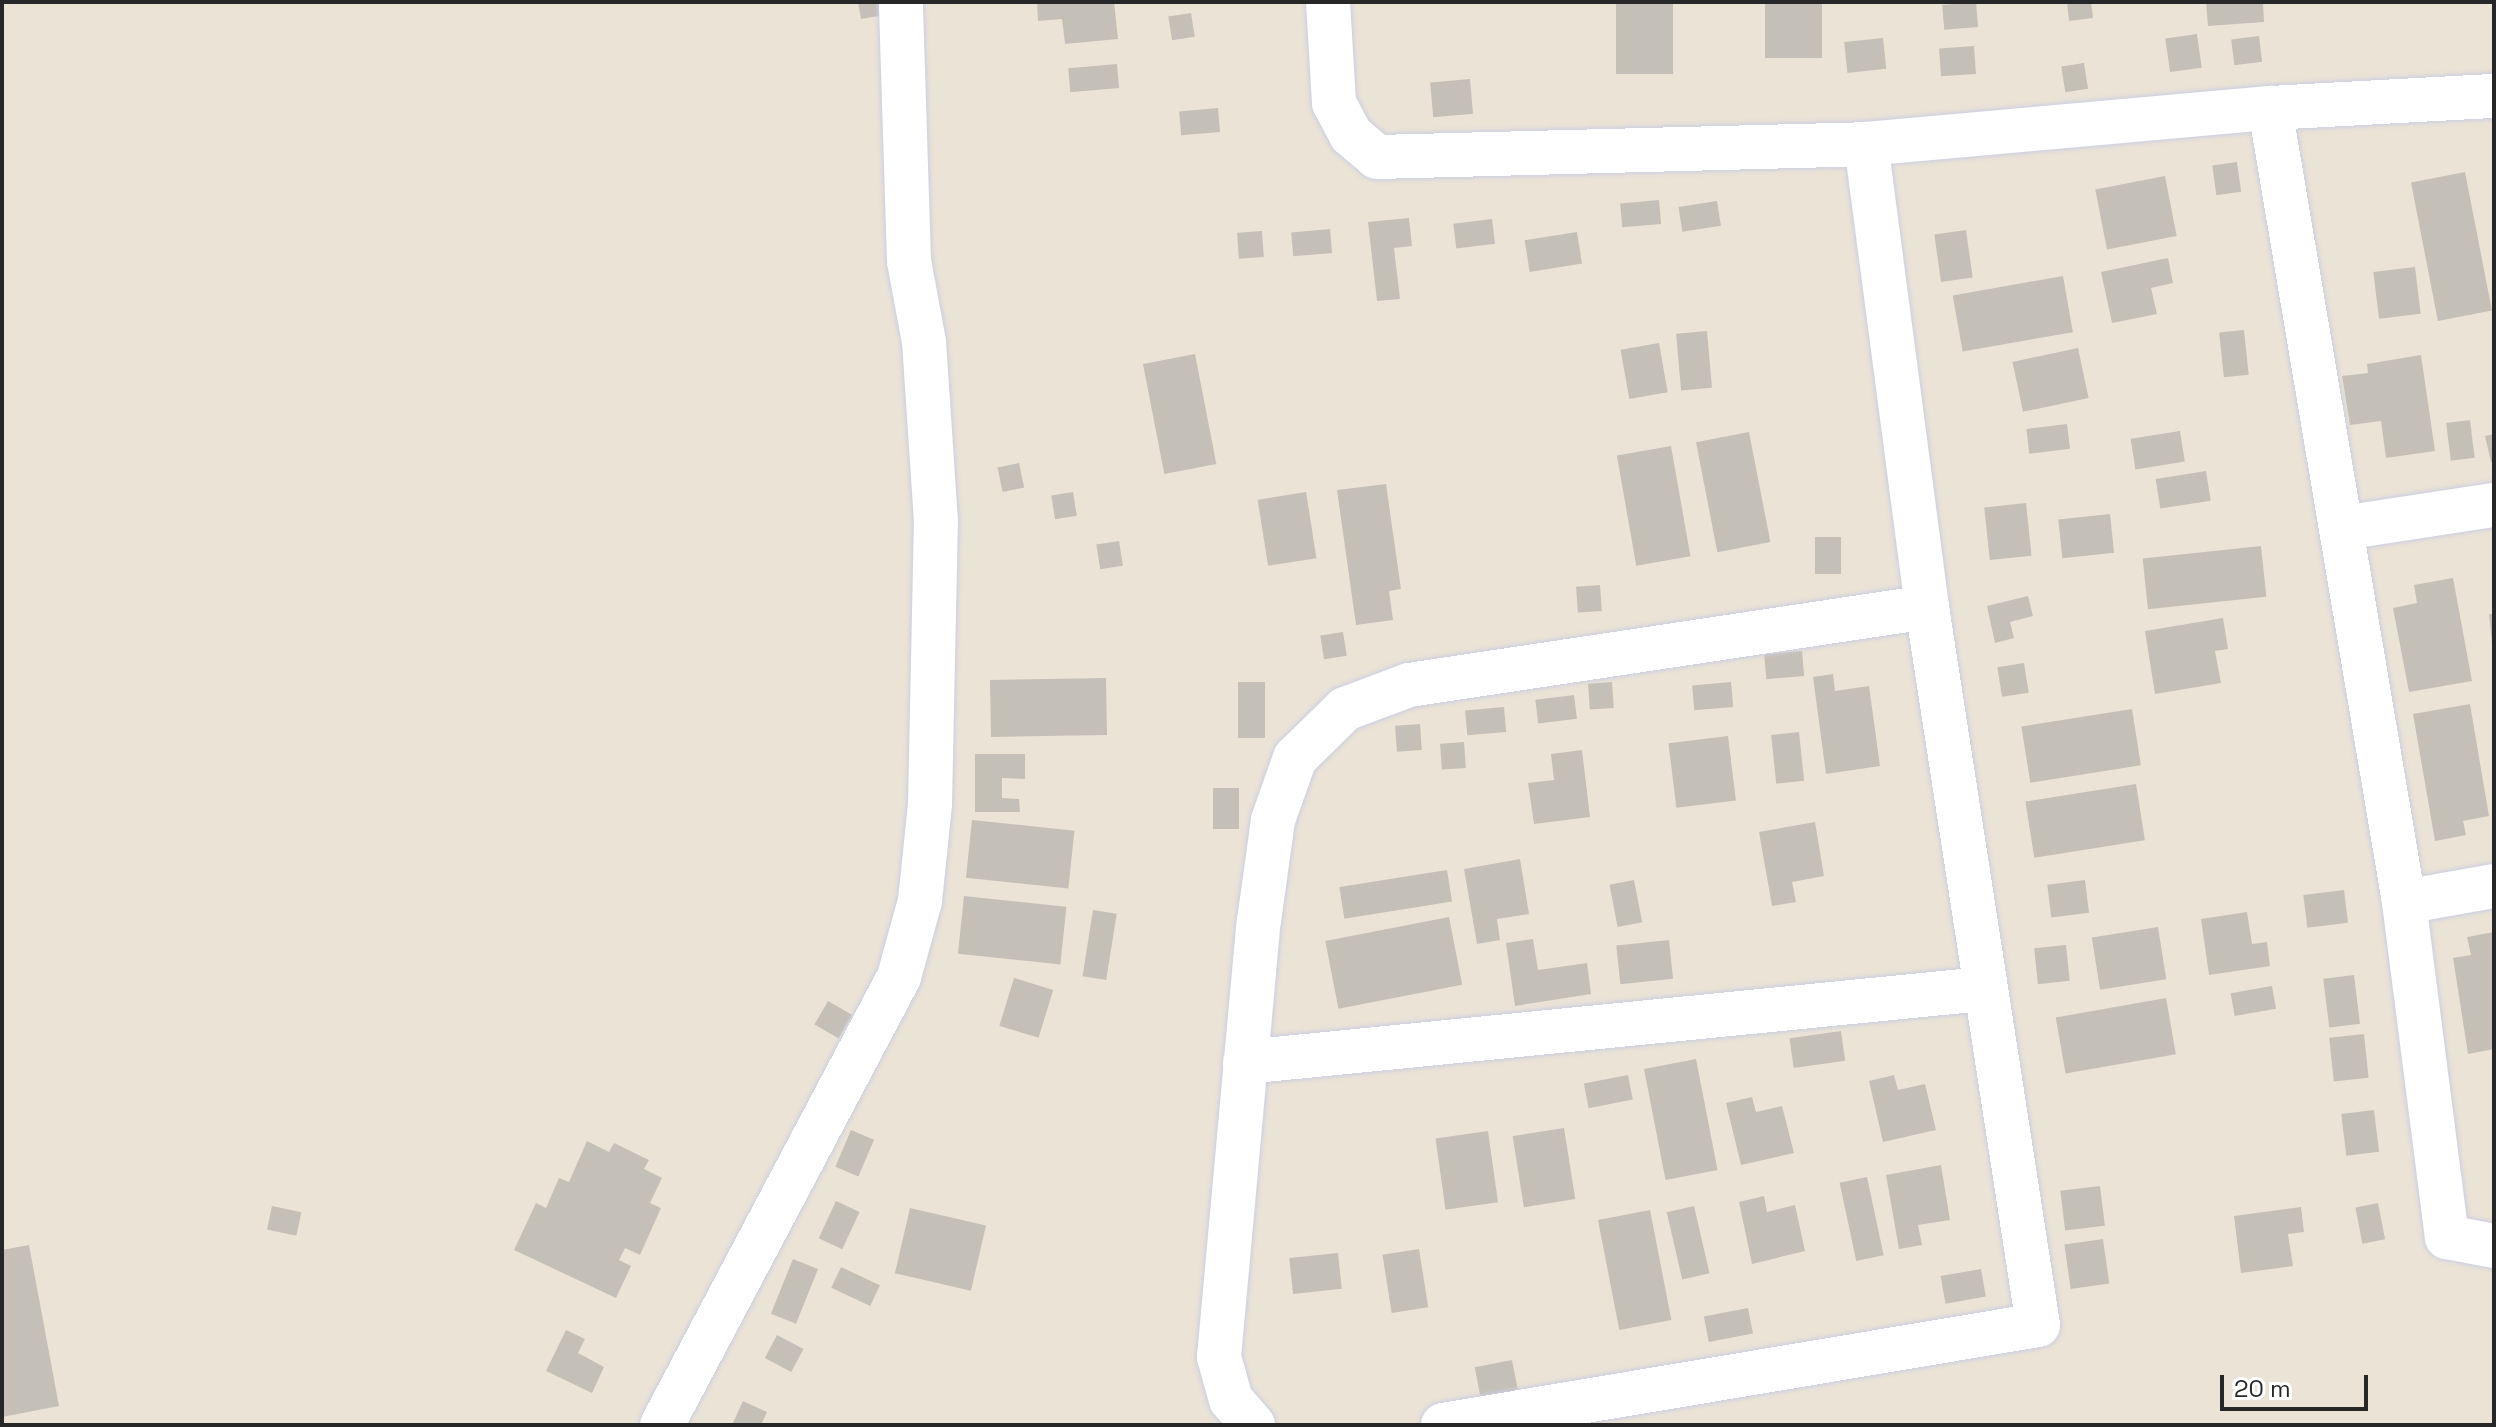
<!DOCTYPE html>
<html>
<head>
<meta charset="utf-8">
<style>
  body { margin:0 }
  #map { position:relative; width:2496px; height:1427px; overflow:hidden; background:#ebe3d6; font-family:"Space Grotesk",sans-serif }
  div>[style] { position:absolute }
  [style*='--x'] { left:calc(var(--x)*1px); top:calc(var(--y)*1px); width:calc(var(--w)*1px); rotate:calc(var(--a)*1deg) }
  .building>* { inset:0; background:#c5c0b7; transform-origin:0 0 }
  .roads { filter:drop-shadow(0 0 2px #cccee1) drop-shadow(0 0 2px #cccee1) }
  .minor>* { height:44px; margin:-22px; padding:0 22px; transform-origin:22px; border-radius:22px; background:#fff }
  span { translate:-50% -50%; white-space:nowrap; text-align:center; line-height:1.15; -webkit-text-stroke:6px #fff; paint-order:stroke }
  .frame { position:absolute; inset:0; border:4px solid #272727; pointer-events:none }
  .scale { position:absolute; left:2220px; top:1375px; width:148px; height:36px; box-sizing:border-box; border:4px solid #272727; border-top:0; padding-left:10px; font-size:24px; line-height:28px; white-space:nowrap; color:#272727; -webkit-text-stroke:6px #fff; paint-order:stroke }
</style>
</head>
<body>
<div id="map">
  <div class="building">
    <i style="clip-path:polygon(858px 2px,881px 2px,884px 15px,861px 19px)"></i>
    <i style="clip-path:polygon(1037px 2px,1114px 2px,1118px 39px,1065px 44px,1062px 19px,1038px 21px)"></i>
    <i style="left:1616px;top:2px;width:57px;height:72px"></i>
    <i style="left:1765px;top:2px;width:57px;height:56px"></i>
    <i style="left:1976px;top:2px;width:25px;height:34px;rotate:85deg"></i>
    <i style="clip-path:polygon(2067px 2px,2091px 2px,2093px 18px,2069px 21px)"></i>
    <i style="clip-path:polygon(2206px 2px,2263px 2px,2264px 22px,2208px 26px)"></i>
    <i style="left:1191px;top:13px;width:24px;height:23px;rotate:81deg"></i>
    <i style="left:2197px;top:34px;width:34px;height:32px;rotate:82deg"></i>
    <i style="left:2259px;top:36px;width:26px;height:28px;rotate:83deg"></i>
    <i style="left:1883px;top:38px;width:31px;height:39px;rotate:84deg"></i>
    <i style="left:1974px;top:46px;width:28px;height:35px;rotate:86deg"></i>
    <i style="left:2084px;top:63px;width:26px;height:23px;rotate:81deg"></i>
    <i style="left:1117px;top:64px;width:24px;height:49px;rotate:85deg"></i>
    <i style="left:1470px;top:79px;width:35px;height:40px;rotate:85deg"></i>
    <i style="left:1218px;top:108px;width:24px;height:39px;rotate:85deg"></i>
    <i style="left:2237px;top:162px;width:30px;height:25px;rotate:82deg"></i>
    <i style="left:2465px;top:172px;width:141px;height:55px;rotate:79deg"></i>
    <i style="left:2165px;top:176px;width:61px;height:71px;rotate:79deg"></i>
    <i style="left:1659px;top:200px;width:24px;height:39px;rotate:85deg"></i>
    <i style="left:1717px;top:201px;width:25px;height:39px;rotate:81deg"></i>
    <i style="clip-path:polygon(1409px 218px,1412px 246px,1394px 248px,1400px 299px,1377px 301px,1368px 222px)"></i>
    <i style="left:1492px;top:219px;width:25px;height:39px;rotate:83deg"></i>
    <i style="left:1330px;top:229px;width:24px;height:39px;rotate:85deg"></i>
    <i style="left:1966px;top:230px;width:48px;height:32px;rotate:82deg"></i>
    <i style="left:1262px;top:231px;width:26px;height:25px;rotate:86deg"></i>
    <i style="left:1577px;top:232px;width:32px;height:53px;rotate:81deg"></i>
    <i style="clip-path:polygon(2168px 258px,2173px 283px,2151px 288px,2157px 314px,2112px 323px,2101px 272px)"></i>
    <i style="left:2415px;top:267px;width:47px;height:42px;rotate:83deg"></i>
    <i style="left:2063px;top:276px;width:57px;height:112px;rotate:80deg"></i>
    <i style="left:2244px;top:330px;width:45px;height:25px;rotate:84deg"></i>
    <i style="left:1707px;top:331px;width:57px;height:31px;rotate:85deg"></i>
    <i style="left:1659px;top:343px;width:50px;height:39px;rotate:80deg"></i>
    <i style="left:2078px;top:348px;width:51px;height:67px;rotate:78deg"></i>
    <i style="left:1195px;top:354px;width:112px;height:53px;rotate:79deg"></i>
    <i style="clip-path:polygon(2421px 355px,2435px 451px,2386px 458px,2381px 421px,2350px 425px,2342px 376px,2368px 373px,2367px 364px)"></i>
    <i style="left:2470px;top:420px;width:38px;height:24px;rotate:83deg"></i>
    <i style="left:2067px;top:424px;width:25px;height:41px;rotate:83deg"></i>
    <i style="left:2180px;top:431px;width:31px;height:50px;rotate:81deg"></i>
    <i style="left:1749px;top:432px;width:112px;height:54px;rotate:79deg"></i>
    <i style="clip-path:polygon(2494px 434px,2494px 461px,2491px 462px,2485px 436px)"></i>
    <i style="left:1671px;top:446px;width:112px;height:55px;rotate:80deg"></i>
    <i style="left:1019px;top:463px;width:25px;height:22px;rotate:78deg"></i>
    <i style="left:2206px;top:471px;width:30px;height:51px;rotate:81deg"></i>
    <i style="clip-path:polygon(1386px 484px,1401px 589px,1389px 591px,1393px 620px,1356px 625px,1337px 490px)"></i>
    <i style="left:1073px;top:492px;width:24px;height:22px;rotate:81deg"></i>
    <i style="left:1306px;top:492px;width:67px;height:49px;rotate:81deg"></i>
    <i style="left:2026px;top:503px;width:53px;height:42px;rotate:84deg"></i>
    <i style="left:2110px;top:514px;width:39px;height:52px;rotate:84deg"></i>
    <i style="left:1815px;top:537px;width:26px;height:37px"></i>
    <i style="left:1119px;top:541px;width:25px;height:23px;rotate:81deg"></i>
    <i style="left:2261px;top:546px;width:51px;height:119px;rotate:84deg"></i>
    <i style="clip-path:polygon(2453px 578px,2472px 681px,2409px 692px,2393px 608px,2417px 603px,2414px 585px)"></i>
    <i style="left:1600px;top:585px;width:26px;height:24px;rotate:86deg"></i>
    <i style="clip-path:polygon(2028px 596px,2033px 616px,2010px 622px,2014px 638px,1995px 643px,1987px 606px)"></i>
    <i style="clip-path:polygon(2489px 614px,2494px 614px,2494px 643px,2492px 643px)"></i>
    <i style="clip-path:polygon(2223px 618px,2228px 649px,2215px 651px,2221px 683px,2155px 694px,2145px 631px)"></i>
    <i style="left:1343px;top:632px;width:24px;height:23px;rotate:81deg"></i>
    <i style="left:1802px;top:651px;width:25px;height:38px;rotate:85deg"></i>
    <i style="left:2024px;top:663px;width:30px;height:27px;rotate:81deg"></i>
    <i style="clip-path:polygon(1833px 674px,1835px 691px,1869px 686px,1880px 766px,1826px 774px,1813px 677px)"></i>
    <i style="left:1106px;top:678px;width:57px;height:116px;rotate:89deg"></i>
    <i style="left:1238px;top:682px;width:27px;height:56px"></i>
    <i style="left:1612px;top:682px;width:26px;height:24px;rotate:86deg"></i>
    <i style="left:1731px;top:682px;width:25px;height:39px;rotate:85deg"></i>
    <i style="left:1574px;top:695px;width:24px;height:39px;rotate:83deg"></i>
    <i style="clip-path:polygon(2470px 704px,2489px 816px,2463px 821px,2466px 835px,2435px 841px,2413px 714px)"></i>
    <i style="left:1504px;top:707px;width:25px;height:39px;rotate:85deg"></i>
    <i style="left:2132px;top:709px;width:57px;height:112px;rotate:81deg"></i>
    <i style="left:1420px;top:724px;width:26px;height:25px;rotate:86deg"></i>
    <i style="left:1799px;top:732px;width:49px;height:28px;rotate:84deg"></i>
    <i style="left:1728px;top:736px;width:65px;height:60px;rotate:83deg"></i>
    <i style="left:1464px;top:742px;width:26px;height:24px;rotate:86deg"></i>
    <i style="clip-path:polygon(1582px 750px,1590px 817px,1534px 824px,1528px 783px,1554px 780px,1551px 754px)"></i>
    <i style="clip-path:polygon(975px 754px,1025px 754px,1025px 779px,1002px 778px,1002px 798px,1019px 799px,1020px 812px,975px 812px)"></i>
    <i style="left:2136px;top:784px;width:57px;height:112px;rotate:81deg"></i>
    <i style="left:1213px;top:788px;width:26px;height:41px"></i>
    <i style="left:972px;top:820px;width:103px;height:58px;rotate:6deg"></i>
    <i style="clip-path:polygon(1815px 822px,1824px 876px,1792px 882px,1796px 902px,1772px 906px,1759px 832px)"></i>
    <i style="clip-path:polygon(1520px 859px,1529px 914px,1497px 919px,1500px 940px,1477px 944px,1464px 869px)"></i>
    <i style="left:1447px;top:870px;width:32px;height:109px;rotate:81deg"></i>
    <i style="left:1634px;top:880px;width:43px;height:25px;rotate:79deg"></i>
    <i style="left:2085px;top:880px;width:33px;height:38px;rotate:83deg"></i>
    <i style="left:2344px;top:890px;width:33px;height:41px;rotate:83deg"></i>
    <i style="left:964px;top:896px;width:103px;height:58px;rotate:6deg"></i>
    <i style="left:1093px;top:910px;width:24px;height:67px;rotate:9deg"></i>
    <i style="clip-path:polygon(2247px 912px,2252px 944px,2267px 942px,2270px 966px,2209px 975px,2201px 919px)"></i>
    <i style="left:1449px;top:917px;width:69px;height:126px;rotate:79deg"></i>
    <i style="left:2158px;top:927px;width:53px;height:67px;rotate:81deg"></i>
    <i style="clip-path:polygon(2494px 932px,2494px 1049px,2468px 1054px,2453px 958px,2471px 955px,2467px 937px)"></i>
    <i style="clip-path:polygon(1533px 939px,1538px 970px,1587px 963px,1591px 994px,1515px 1006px,1506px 943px)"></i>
    <i style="left:1669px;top:940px;width:39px;height:53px;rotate:84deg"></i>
    <i style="left:2066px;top:945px;width:36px;height:32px;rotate:84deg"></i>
    <i style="left:2354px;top:975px;width:49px;height:31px;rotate:83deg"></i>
    <i style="left:1014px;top:978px;width:41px;height:50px;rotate:17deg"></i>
    <i style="left:2272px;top:986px;width:23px;height:42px;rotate:80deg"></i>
    <i style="left:2166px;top:998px;width:57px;height:112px;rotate:80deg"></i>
    <i style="left:828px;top:1001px;width:28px;height:27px;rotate:30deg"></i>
    <i style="left:1841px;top:1031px;width:30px;height:52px;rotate:82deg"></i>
    <i style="left:2364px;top:1034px;width:44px;height:35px;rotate:84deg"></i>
    <i style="left:1696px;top:1059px;width:113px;height:53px;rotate:79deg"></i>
    <i style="left:1628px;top:1075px;width:25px;height:45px;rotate:79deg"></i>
    <i style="clip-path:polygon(1894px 1075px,1898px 1090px,1925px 1084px,1936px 1130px,1883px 1142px,1869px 1081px)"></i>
    <i style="clip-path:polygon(1752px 1097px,1756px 1112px,1782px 1106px,1794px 1153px,1741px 1165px,1726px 1103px)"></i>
    <i style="left:2374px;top:1110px;width:42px;height:33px;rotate:83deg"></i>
    <i style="left:1564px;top:1128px;width:72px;height:52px;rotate:81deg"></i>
    <i style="left:851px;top:1130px;width:25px;height:40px;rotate:23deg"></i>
    <i style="left:1488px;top:1131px;width:72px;height:53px;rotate:82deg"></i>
    <i style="clip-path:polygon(587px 1141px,609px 1152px,614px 1143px,649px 1160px,644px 1169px,662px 1178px,650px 1203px,661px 1208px,640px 1255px,625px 1248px,619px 1260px,631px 1266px,616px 1298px,514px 1250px,536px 1203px,546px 1208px,559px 1178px,569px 1182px)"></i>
    <i style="clip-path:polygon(1941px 1165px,1950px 1220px,1918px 1225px,1922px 1245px,1899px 1249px,1886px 1175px)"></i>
    <i style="left:1867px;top:1177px;width:80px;height:28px;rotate:78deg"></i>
    <i style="left:2100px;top:1186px;width:40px;height:40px;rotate:83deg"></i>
    <i style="clip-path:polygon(1764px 1196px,1767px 1212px,1795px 1205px,1805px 1251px,1752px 1264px,1739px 1202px)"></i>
    <i style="left:836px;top:1201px;width:26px;height:41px;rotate:25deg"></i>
    <i style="left:2378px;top:1203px;width:37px;height:23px;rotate:79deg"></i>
    <i style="left:272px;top:1206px;width:30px;height:24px;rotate:12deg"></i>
    <i style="left:1694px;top:1206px;width:69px;height:28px;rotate:77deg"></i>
    <i style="clip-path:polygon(2301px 1207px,2304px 1232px,2288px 1234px,2293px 1266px,2241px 1273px,2234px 1216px)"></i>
    <i style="left:910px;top:1208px;width:78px;height:67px;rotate:13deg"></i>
    <i style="left:1650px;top:1210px;width:112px;height:53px;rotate:79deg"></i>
    <i style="left:2103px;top:1239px;width:45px;height:39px;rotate:82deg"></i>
    <i style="clip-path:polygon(29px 1245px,59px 1406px,2px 1417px,2px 1250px)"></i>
    <i style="left:1419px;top:1249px;width:59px;height:37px;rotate:81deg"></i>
    <i style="left:1338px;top:1253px;width:36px;height:49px;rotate:84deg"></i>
    <i style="left:793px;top:1259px;width:27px;height:59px;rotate:22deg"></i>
    <i style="left:841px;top:1267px;width:43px;height:23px;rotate:25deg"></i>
    <i style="left:1981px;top:1269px;width:28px;height:41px;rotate:80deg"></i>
    <i style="left:1748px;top:1308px;width:26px;height:45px;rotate:79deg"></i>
    <i style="clip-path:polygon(566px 1330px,585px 1339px,578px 1353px,604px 1367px,592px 1393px,546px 1371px)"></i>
    <i style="left:777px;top:1335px;width:30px;height:26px;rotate:28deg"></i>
    <i style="left:1512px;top:1360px;width:31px;height:38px;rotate:79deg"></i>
    <i style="clip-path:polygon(743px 1401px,767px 1412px,761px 1425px,732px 1425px)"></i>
  </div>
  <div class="roads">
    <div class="minor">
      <i style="--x:1328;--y:2;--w:101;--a:86.6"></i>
      <i style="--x:1334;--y:103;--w:36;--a:62"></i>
      <i style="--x:1351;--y:135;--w:34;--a:40"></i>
      <i style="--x:1377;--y:157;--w:489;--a:-1.5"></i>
      <i style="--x:1866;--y:144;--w:406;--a:-5.1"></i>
      <i style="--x:2270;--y:108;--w:224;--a:-3.1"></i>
      <i style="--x:2270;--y:108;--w:805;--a:80.42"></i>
      <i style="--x:2404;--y:902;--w:338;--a:82.7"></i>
      <i style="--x:2447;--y:1237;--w:48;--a:10.8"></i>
      <i style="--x:2343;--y:528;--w:153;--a:-8.7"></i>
      <i style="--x:2404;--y:902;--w:91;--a:-10.1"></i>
      <i style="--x:1245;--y:1062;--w:742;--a:-5.65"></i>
      <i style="--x:662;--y:1425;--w:507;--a:-62.12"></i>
      <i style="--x:899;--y:977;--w:79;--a:-74.6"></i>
      <i style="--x:920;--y:901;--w:98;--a:-84.1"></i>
      <i style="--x:930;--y:804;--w:282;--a:-88.8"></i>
      <i style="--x:936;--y:522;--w:180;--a:-93.8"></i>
      <i style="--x:924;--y:342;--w:82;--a:-100.5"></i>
      <i style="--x:909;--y:261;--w:259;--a:-91.8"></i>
      <i style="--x:1253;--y:1425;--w:33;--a:-131"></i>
      <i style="--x:1231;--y:1400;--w:45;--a:-105.6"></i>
      <i style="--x:1219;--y:1357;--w:438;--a:-84.8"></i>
      <i style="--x:1259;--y:921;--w:102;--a:-82.1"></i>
      <i style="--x:1273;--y:820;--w:66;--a:-70.5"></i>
      <i style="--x:1295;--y:758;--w:70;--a:-44.4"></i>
      <i style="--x:1345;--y:709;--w:68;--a:-20.6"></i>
      <i style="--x:1409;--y:685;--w:524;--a:-8.56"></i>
      <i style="--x:1443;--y:1425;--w:603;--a:-9.54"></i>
      <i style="--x:2038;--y:1325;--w:727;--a:-98.79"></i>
      <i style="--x:1927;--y:607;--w:467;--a:-97.5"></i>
    </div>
  </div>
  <div class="frame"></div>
  <div class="scale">20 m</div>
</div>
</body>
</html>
